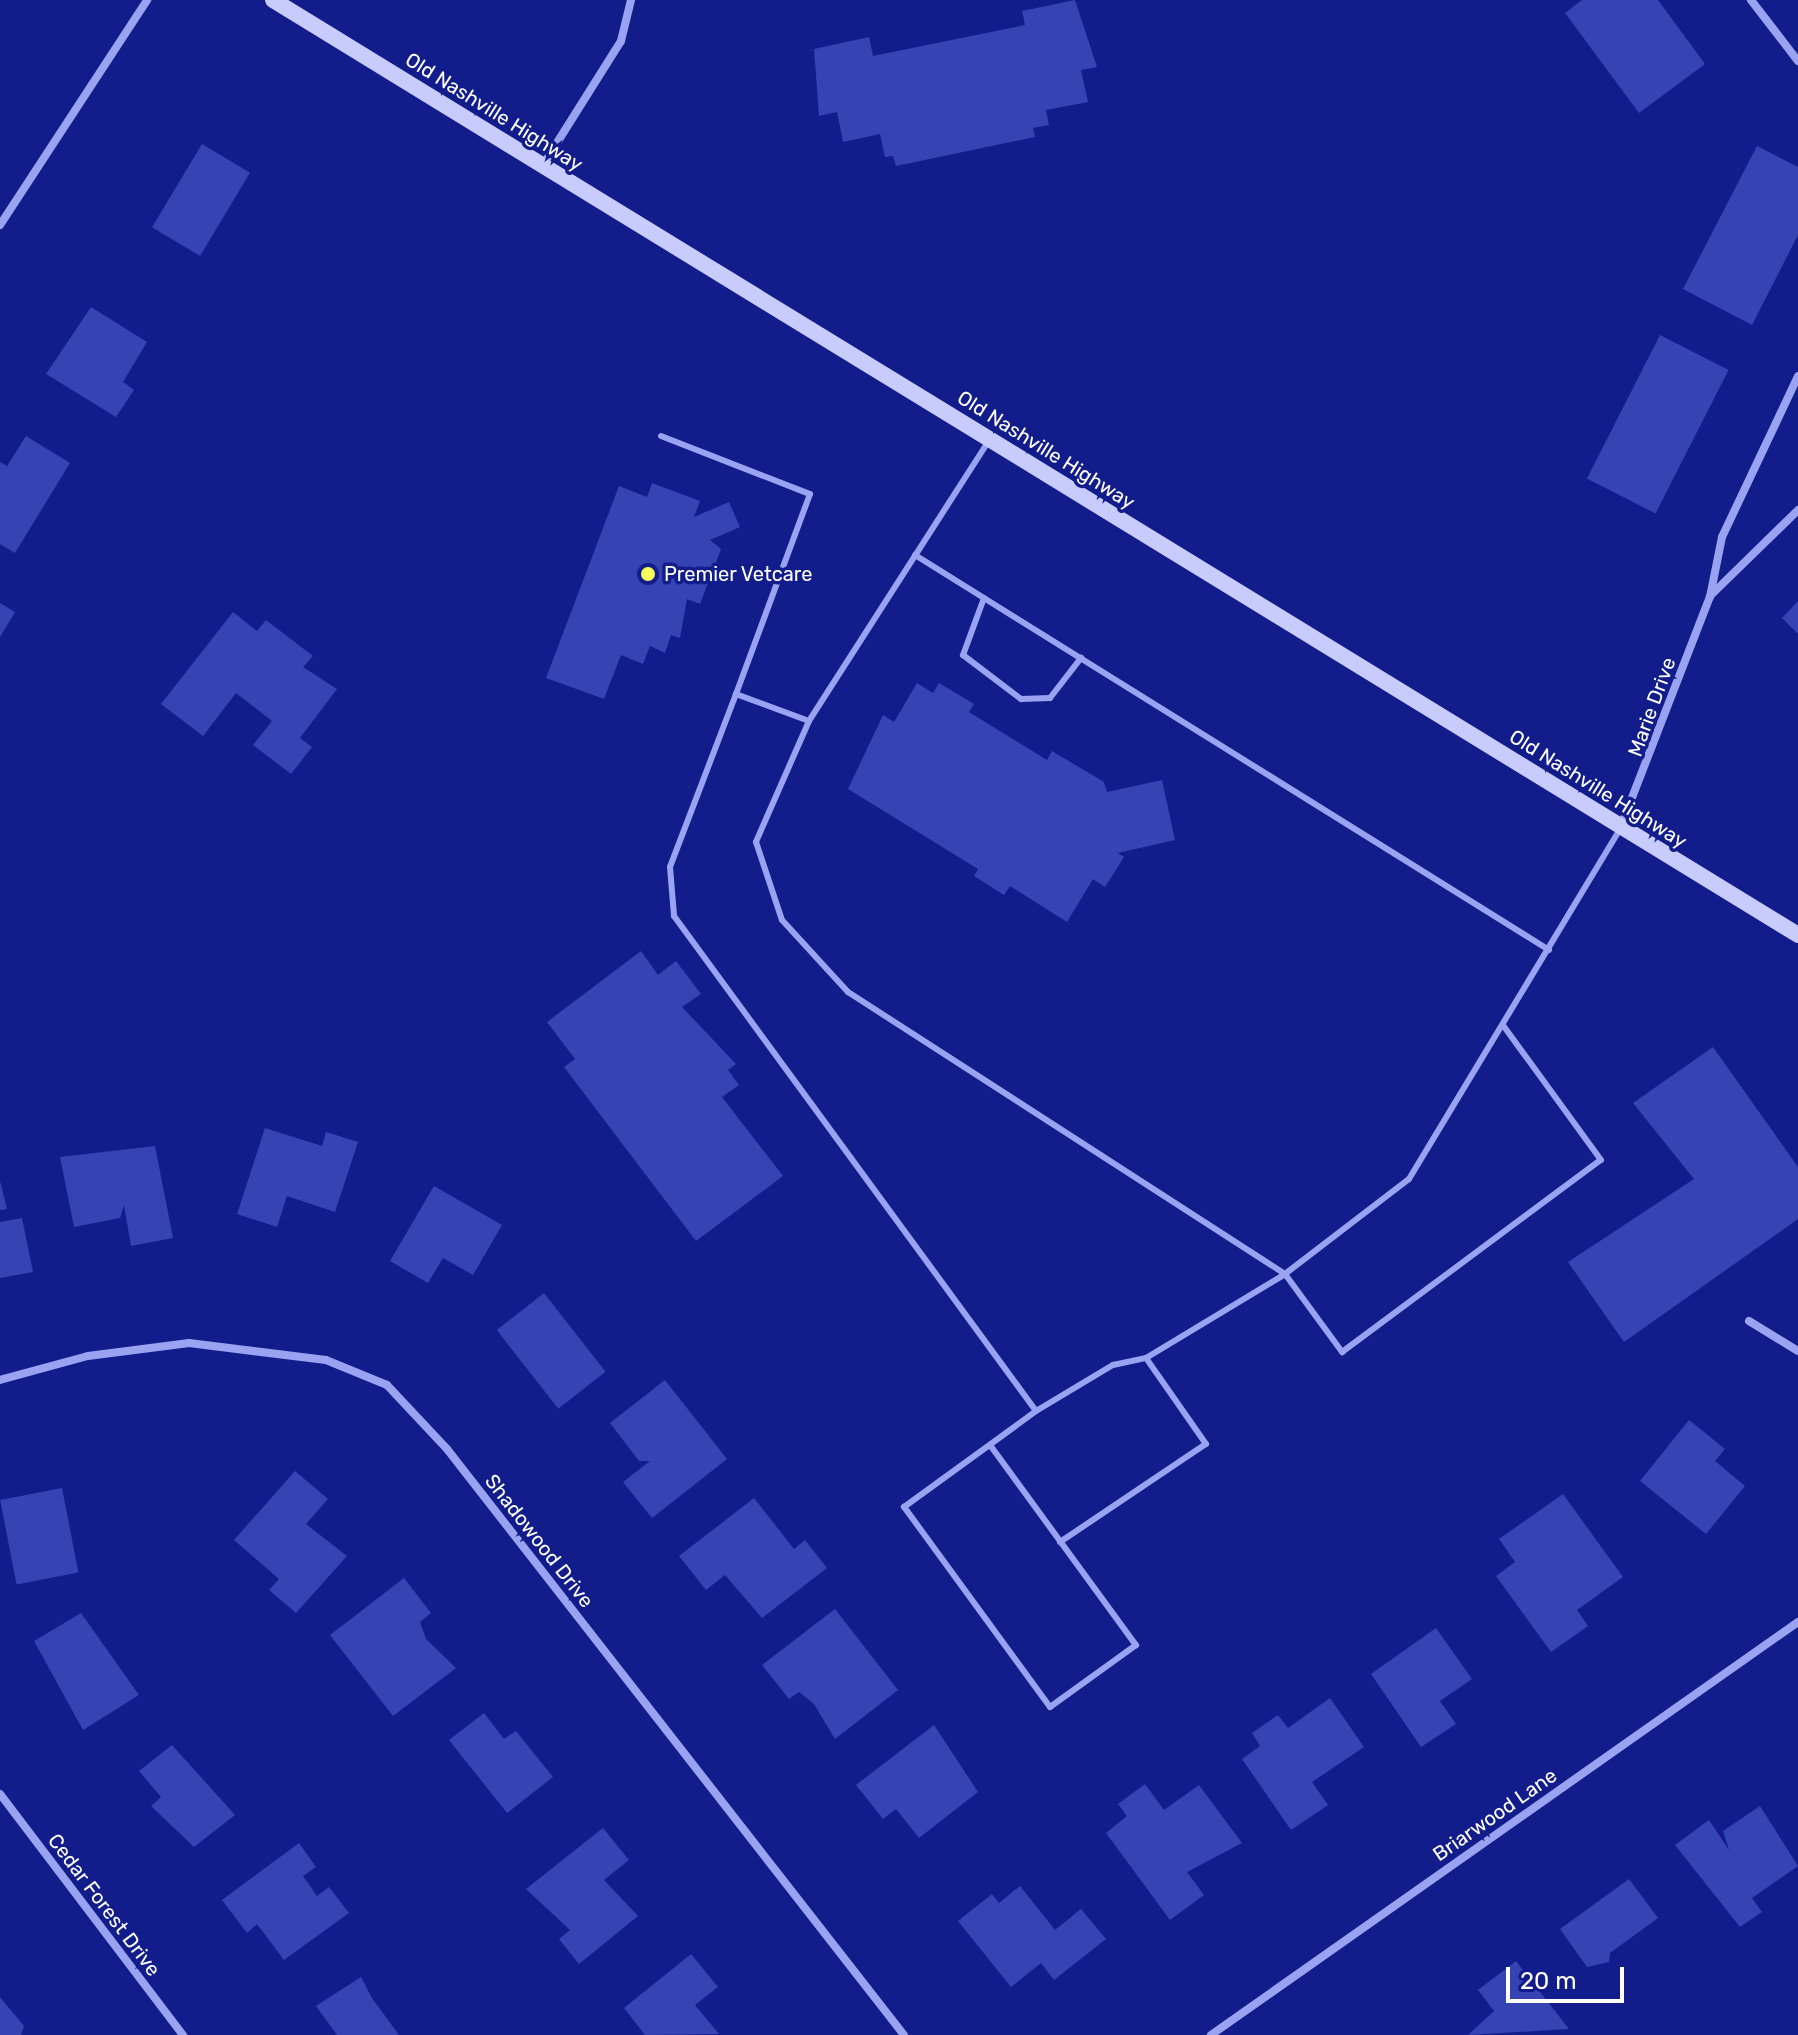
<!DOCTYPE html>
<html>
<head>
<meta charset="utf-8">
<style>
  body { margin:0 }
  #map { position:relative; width:1798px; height:2035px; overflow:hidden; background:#121d8b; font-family:Rubik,sans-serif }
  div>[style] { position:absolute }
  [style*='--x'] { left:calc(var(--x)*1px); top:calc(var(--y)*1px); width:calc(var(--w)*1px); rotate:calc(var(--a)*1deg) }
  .building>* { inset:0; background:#3643b2; transform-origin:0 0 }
  .service>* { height:6px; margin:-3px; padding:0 3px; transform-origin:3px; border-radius:3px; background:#99a3f1 }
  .minor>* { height:8px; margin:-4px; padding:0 4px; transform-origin:4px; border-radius:4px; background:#99a3f1 }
  .secondary>* { height:16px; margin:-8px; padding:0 8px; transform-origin:8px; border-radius:8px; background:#c8ccfc }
  .dots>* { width:22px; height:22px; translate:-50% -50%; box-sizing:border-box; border:4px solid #121d8b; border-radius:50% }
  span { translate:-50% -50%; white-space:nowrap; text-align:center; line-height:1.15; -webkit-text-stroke:7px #121d8b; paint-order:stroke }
  .street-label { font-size:20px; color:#fff }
  .poi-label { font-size:20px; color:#fff }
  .left { translate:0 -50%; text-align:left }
  .scale { position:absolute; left:1506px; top:1967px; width:118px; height:36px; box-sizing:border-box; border:4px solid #fff; border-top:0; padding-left:10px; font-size:24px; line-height:28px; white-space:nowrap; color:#fff; -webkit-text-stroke:6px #121d8b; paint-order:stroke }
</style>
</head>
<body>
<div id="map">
  <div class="building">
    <i style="clip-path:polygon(1075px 0,1097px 67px,1081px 70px,1088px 102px,1046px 110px,1049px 125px,1033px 128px,1035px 137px,896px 166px,893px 156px,885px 157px,880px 134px,843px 142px,837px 112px,819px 116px,814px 49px,869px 37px,873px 56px,1025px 25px,1022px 11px)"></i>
    <i style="clip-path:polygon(1582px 0,1658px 0,1705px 64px,1639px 113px,1565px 13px)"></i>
    <i style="left:202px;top:144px;width:56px;height:97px;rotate:31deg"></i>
    <i style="clip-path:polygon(1757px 146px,1798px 167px,1798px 235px,1752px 325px,1683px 289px)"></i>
    <i style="clip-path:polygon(91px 307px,147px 342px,123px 382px,134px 390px,116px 417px,46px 374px)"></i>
    <i style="left:1660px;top:335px;width:77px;height:161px;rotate:27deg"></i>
    <i style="clip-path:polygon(26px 436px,70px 463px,15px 553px,0 544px,0 462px,7px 466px)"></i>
    <i style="clip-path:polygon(652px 483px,700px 501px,694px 517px,729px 502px,740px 527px,710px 540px,721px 549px,700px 604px,687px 599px,680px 638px,671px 635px,665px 653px,650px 646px,643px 664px,621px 655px,604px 699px,546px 678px,619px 486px,647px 497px)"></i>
    <i style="clip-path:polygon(1798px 601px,1798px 634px,1782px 618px)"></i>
    <i style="clip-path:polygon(0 603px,15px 612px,0 637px)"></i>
    <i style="clip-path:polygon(233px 612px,257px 631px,266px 620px,313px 656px,303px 667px,337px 689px,300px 738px,312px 747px,291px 774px,253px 745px,272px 721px,236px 693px,203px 736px,161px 704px)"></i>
    <i style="clip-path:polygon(917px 683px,933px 693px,939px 683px,974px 704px,969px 712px,1047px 760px,1052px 751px,1104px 782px,1107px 792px,1162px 780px,1175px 840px,1118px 853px,1124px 857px,1105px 887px,1093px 879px,1067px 922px,1010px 886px,1004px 895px,974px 876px,978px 869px,848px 789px,883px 715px,894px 722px)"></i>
    <i style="clip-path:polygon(641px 951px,658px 975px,676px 961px,701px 994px,682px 1007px,736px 1064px,728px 1070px,739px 1085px,722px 1097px,783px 1176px,696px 1241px,564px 1067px,575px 1059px,547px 1022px)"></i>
    <i style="clip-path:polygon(1713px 1047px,1798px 1167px,1798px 1219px,1624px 1342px,1568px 1262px,1694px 1179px,1633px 1103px)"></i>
    <i style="clip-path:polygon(265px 1128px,322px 1146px,326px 1132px,358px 1142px,335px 1212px,287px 1196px,277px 1227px,237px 1214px)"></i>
    <i style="clip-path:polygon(155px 1146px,173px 1238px,131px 1246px,124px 1205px,120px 1218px,74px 1227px,60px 1157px)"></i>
    <i style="clip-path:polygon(0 1181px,7px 1209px,0 1210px)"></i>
    <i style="clip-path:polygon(434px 1186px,502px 1225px,473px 1275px,443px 1258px,428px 1283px,390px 1261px)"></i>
    <i style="clip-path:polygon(22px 1218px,33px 1272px,0 1278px,0 1222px)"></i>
    <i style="left:544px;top:1293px;width:100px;height:60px;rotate:52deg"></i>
    <i style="clip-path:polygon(665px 1380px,727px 1459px,652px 1518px,623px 1482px,650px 1461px,639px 1461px,610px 1423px)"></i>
    <i style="clip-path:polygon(1689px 1420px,1725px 1449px,1715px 1461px,1745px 1486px,1706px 1534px,1640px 1481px)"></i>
    <i style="clip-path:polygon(295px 1471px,328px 1499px,306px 1524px,347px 1556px,296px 1613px,269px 1590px,279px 1579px,234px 1540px)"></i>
    <i style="left:62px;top:1488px;width:86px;height:63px;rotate:79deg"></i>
    <i style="clip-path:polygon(1563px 1494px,1623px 1577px,1577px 1610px,1588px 1626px,1551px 1652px,1496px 1576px,1515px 1562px,1499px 1539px)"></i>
    <i style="clip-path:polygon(754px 1498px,794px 1549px,805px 1540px,827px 1568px,762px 1618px,725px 1575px,706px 1590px,679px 1556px)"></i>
    <i style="clip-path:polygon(404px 1578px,431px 1613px,420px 1622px,426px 1639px,456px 1668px,393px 1716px,330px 1635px)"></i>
    <i style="clip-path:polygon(835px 1609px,898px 1690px,835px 1739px,814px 1704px,799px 1692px,789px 1699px,762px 1665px)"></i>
    <i style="clip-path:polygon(81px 1613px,139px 1695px,83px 1730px,34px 1641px)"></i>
    <i style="clip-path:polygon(1436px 1628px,1472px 1679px,1440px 1701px,1456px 1724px,1421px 1747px,1371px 1674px)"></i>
    <i style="clip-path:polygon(1330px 1698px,1364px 1747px,1312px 1782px,1328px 1805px,1291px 1830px,1242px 1759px,1260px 1746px,1252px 1733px,1278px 1715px,1288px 1728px)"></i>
    <i style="clip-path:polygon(484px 1713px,504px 1739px,516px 1731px,553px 1777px,507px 1813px,449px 1740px)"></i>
    <i style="clip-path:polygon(934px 1725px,978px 1792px,919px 1838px,896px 1809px,883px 1819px,856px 1785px)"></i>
    <i style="clip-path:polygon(172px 1745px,235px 1815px,194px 1847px,151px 1806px,161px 1797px,139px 1771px)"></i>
    <i style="clip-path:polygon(1145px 1784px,1164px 1810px,1199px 1785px,1242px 1843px,1187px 1872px,1204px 1895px,1170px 1920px,1106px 1833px,1127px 1816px,1118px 1804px)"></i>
    <i style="clip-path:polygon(1760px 1806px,1798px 1866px,1752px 1898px,1762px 1912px,1740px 1927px,1675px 1845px,1709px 1820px,1729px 1850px,1723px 1831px)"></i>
    <i style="clip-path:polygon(603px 1828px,629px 1860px,604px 1880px,638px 1916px,579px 1964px,559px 1939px,570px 1930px,526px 1889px)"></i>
    <i style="clip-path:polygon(299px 1843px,316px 1867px,303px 1876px,317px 1896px,329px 1887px,349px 1913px,284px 1960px,257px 1924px,247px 1933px,222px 1900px)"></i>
    <i style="clip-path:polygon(1629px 1879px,1658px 1918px,1610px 1953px,1609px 1962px,1587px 1967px,1560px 1929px)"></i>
    <i style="clip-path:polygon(1020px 1886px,1055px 1930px,1081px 1909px,1106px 1939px,1054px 1980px,1041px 1963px,1011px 1987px,958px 1921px,992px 1894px,999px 1903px)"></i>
    <i style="clip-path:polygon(691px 1954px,718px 1987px,695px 2005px,719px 2034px,645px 2035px,624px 2008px)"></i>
    <i style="clip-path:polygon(1516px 1961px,1569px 2029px,1468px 2035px,1494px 2011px,1478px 1990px)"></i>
    <i style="clip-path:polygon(361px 1977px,372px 1998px,399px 2035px,337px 2035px,316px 2006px)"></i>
    <i style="clip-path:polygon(0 1997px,24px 2026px,21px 2035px,0 2035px)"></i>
  </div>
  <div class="service">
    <i style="--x:661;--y:436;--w:160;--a:21.3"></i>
    <i style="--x:810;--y:494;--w:213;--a:110.3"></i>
    <i style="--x:988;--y:442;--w:331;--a:122.7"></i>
    <i style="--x:809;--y:721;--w:132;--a:113.7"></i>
    <i style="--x:756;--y:842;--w:82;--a:71.6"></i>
    <i style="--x:782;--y:920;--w:98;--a:47.5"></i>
    <i style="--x:848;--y:992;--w:520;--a:32.83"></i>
    <i style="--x:1285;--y:1274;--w:156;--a:-37.5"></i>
    <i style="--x:1409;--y:1179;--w:409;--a:-58.9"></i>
    <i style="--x:915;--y:555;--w:747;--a:31.92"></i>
    <i style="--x:984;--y:598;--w:61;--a:110.2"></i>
    <i style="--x:963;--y:655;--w:73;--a:37.2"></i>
    <i style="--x:1021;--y:699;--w:29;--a:-2"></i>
    <i style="--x:1050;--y:698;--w:51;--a:-52.2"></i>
    <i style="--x:809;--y:721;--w:78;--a:-159.7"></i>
    <i style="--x:736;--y:694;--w:185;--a:110.9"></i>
    <i style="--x:670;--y:867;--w:49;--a:85.3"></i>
    <i style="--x:674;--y:916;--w:613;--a:53.82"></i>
    <i style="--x:1036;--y:1411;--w:90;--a:-30.9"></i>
    <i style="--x:1113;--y:1365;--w:34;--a:-12"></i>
    <i style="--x:1146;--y:1358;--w:162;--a:-31.1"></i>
    <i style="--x:1285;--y:1274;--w:97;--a:53.8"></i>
    <i style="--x:1342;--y:1352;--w:322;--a:-36.6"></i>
    <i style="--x:1601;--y:1160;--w:167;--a:-126"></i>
    <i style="--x:990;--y:1445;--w:248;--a:53.9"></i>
    <i style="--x:1136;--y:1645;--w:106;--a:144.2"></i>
    <i style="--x:1050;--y:1707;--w:248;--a:-126.1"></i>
    <i style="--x:904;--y:1507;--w:163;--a:-36"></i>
    <i style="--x:1060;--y:1542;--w:176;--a:-33.9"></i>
    <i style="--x:1206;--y:1444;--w:105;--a:-124.9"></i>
  </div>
  <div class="minor">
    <i style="--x:1751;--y:0;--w:77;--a:52.4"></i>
    <i style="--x:543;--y:165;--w:146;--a:-57.8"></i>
    <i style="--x:621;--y:41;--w:42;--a:-76.3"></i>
    <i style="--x:0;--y:225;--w:269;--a:-56.8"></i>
    <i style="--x:1710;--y:596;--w:123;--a:-44.3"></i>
    <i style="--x:1621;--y:826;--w:246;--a:-68.8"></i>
    <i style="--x:1710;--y:597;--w:61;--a:-78.7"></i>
    <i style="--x:1722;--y:537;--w:178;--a:-64.7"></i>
    <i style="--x:1749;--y:1321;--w:57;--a:31.5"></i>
    <i style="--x:0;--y:1380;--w:91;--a:-15.3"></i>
    <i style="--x:88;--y:1356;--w:102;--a:-7.3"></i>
    <i style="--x:189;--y:1343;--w:138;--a:7.1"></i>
    <i style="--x:326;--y:1360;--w:66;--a:22.3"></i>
    <i style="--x:387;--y:1385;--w:88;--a:46.8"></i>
    <i style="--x:447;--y:1449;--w:743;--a:52.05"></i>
    <i style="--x:0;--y:1794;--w:303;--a:52.8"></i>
    <i style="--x:1211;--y:2035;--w:718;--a:-35.13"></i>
  </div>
  <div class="secondary">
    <i style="--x:273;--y:0;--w:1789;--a:31.51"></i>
  </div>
  <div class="dots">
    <i style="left:648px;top:574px;background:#f6ff59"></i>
  </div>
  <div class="street-label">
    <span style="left:494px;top:112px;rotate:32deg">Old Nashville Highway</span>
    <span style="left:1046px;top:450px;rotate:32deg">Old Nashville Highway</span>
    <span style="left:1652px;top:707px;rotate:-70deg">Marie Drive</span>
    <span style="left:1598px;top:789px;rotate:32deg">Old Nashville Highway</span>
    <span style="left:539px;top:1541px;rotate:52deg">Shadowood Drive</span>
    <span style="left:1495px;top:1815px;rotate:-35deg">Briarwood Lane</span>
    <span style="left:104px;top:1905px;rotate:53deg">Cedar Forest Drive</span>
  </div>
  <div class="poi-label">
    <span class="left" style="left:664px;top:574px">Premier Vetcare</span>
  </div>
  <div class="scale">20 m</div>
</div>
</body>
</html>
